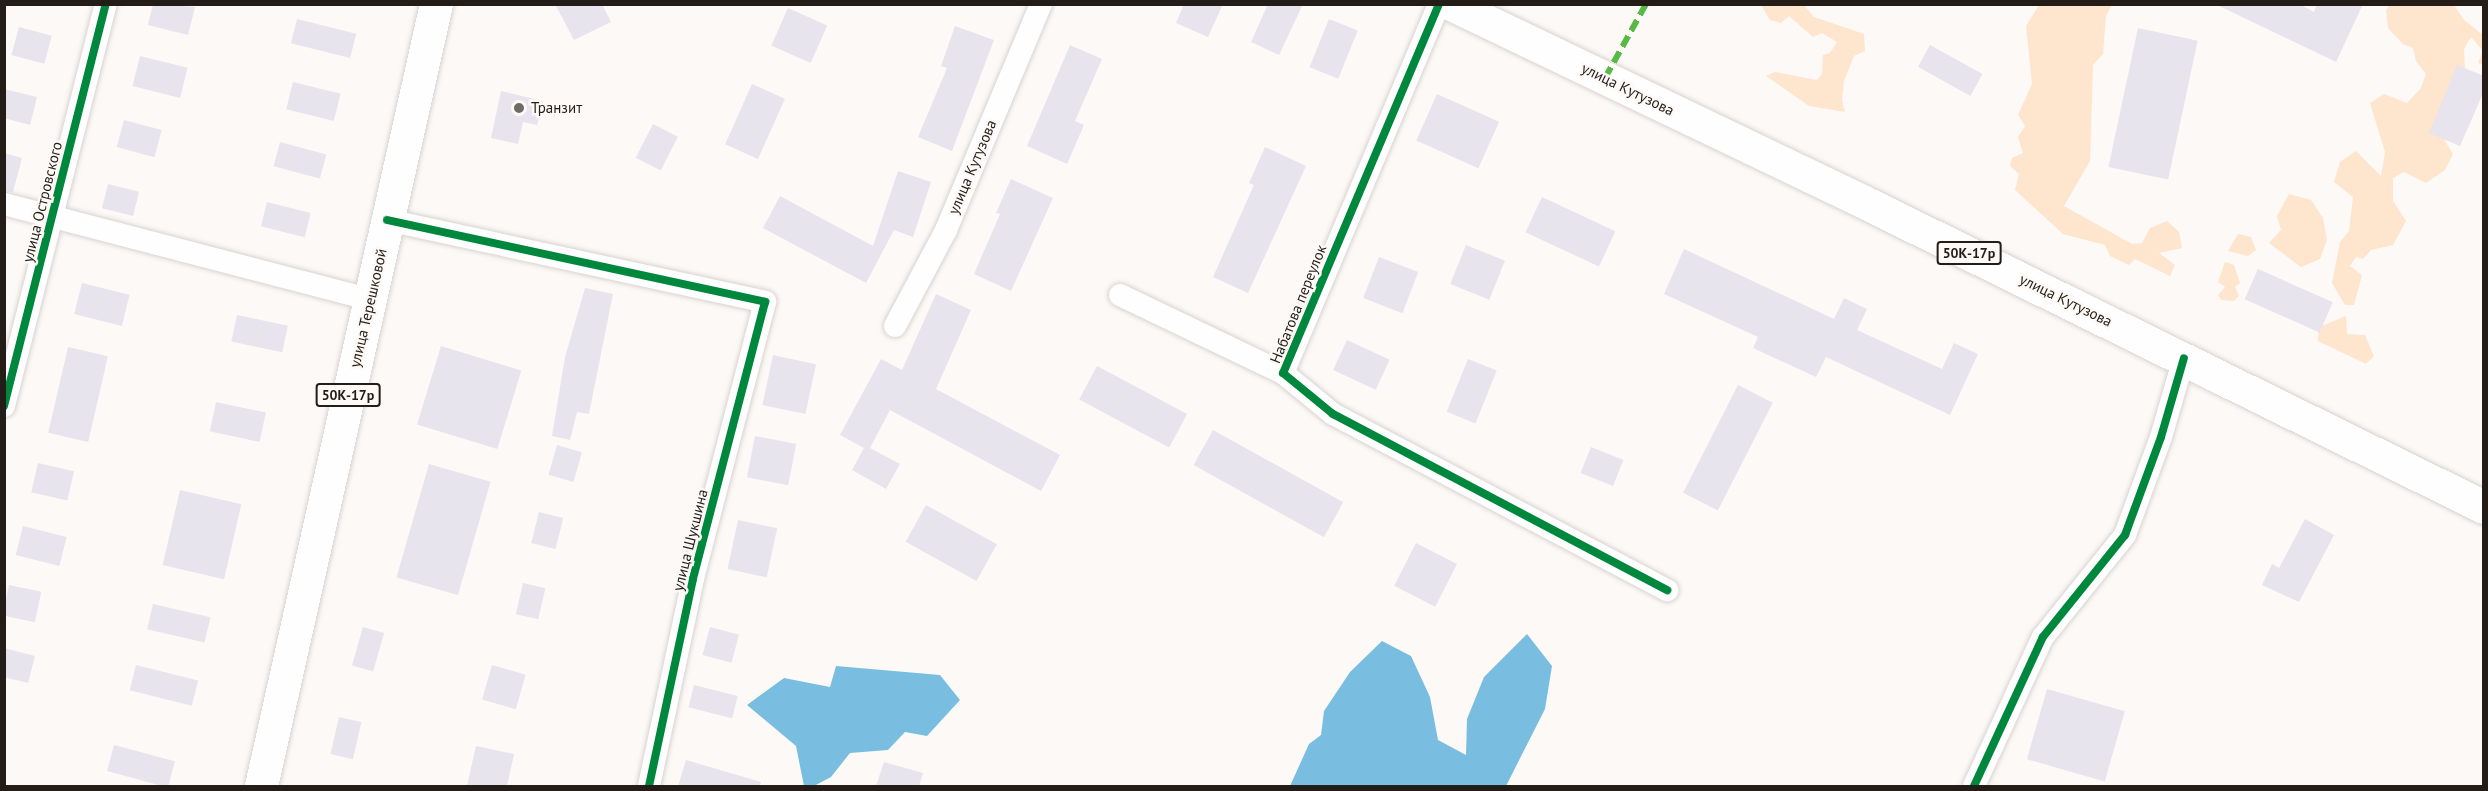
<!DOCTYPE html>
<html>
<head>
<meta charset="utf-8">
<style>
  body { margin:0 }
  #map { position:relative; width:2488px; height:791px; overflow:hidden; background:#fcf9f7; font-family:"PT Sans",sans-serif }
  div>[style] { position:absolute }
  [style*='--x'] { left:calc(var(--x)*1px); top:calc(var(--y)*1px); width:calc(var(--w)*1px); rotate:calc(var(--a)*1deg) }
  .green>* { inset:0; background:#fee5cd }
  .water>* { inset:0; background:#79bee1 }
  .building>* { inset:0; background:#e8e4ed; transform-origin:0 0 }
  .roads { filter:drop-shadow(0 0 2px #d9d3cf) drop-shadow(0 0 2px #d9d3cf) }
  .street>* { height:22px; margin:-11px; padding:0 11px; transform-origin:11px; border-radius:11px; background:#fffefe }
  .primary>* { height:33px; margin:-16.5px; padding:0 16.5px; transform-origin:16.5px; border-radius:16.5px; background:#fffefe }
  .quiet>* { height:6px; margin-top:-3px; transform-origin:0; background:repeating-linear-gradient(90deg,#58b947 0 12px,transparent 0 18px) }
  .cycleway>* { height:8px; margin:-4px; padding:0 4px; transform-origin:4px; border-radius:4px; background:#00873e }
  .dots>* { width:16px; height:16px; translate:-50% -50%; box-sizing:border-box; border:3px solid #fdf9f6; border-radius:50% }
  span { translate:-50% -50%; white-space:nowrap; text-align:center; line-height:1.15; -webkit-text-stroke:5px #fdf9f6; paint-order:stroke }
  .shield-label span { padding:2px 4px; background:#fdf9f6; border:2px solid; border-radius:4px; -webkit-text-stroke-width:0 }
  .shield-label { font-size:14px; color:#241d17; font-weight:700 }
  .street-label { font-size:15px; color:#241d17 }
  .poi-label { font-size:15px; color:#241d17 }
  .left { translate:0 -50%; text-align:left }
  .frame { position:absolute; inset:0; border:6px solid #241d17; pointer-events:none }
</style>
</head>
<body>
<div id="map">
  <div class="green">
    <i style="clip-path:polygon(1761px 5px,1804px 5px,1814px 17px,1864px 34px,1865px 51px,1854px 56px,1844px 81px,1842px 100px,1845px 112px,1809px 106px,1766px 76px,1775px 72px,1817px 80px,1822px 74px,1823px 55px,1830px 53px,1837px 42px,1822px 33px,1813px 37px,1789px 16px,1781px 23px,1770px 20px)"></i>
    <i style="clip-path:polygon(2039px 5px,2112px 5px,2106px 16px,2103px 54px,2093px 65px,2090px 161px,2064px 206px,2132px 244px,2142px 243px,2150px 228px,2167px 221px,2179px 232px,2182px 248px,2159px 253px,2175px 265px,2170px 276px,2135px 259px,2129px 265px,2110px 256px,2105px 245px,2063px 234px,2015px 190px,2019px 174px,2010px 166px,2012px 158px,2023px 153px,2018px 137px,2025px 126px,2018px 115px,2032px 84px,2026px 26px)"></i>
    <i style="clip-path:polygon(2390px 5px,2454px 5px,2464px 20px,2483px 35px,2484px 65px,2478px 63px,2483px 51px,2471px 37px,2464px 49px,2465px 73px,2440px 133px,2453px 154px,2445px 170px,2426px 183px,2404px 172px,2393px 178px,2393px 201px,2406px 221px,2393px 245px,2371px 250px,2363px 259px,2356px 257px,2350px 266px,2362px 275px,2354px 305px,2345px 305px,2332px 283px,2340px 242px,2349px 231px,2353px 197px,2334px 182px,2340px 162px,2356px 151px,2381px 176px,2385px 152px,2370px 103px,2384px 94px,2407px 103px,2421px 88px,2426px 74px,2416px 61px,2413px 48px,2403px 44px,2388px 28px,2386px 10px)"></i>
    <i style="clip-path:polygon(2289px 194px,2311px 200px,2323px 218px,2327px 240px,2320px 259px,2301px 267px,2269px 243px,2281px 230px,2277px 216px)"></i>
    <i style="clip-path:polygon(2238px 234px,2251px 237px,2256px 250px,2248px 256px,2228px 251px)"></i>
    <i style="clip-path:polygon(2225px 262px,2234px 265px,2240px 283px,2235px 287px,2239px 296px,2234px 301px,2221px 300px,2218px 295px,2225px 287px,2218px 282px)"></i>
    <i style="clip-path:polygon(2346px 316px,2347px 334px,2365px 335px,2374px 356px,2366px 364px,2318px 341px,2319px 327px)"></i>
  </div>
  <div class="water">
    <i style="clip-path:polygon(1527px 634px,1552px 666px,1545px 709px,1506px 786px,1290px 786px,1309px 744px,1321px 735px,1324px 711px,1350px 672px,1382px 641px,1411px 656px,1430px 697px,1438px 740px,1466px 755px,1467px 719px,1484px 677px)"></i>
    <i style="clip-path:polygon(836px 666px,940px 675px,960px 700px,927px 736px,905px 732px,888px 750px,850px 753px,831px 777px,814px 786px,804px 786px,796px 746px,747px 705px,784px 678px,830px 687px)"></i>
  </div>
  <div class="building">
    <i style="clip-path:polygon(153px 4px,195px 7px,188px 35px,148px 25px)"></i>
    <i style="clip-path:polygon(555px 4px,602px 4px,611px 22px,574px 40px)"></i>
    <i style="clip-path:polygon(1184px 4px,1223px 4px,1208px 37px,1176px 23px)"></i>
    <i style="clip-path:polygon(1268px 4px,1303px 4px,1279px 55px,1251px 42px)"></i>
    <i style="clip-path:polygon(2215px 4px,2299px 4px,2314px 12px,2317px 4px,2363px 4px,2336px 62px)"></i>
    <i style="left:788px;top:8px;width:43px;height:41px;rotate:24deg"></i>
    <i style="left:297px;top:19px;width:61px;height:25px;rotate:14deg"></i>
    <i style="left:1329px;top:19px;width:31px;height:52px;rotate:22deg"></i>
    <i style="clip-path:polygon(955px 26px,994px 40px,952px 151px,918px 137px,947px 68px,941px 66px)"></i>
    <i style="left:19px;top:27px;width:34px;height:29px;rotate:15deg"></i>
    <i style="left:2138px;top:28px;width:61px;height:142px;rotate:12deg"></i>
    <i style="clip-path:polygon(1070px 45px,1102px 59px,1075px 121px,1084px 125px,1067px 164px,1027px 146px)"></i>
    <i style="left:1930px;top:45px;width:60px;height:25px;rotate:29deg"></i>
    <i style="left:140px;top:56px;width:49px;height:31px;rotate:14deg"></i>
    <i style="clip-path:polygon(2457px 65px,2484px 76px,2484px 91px,2460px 146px,2429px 133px)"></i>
    <i style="left:293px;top:82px;width:49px;height:28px;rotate:14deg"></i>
    <i style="left:752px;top:84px;width:36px;height:66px;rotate:24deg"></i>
    <i style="clip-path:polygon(4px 89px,37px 97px,30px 125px,4px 118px)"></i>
    <i style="clip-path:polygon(501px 91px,543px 101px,537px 125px,523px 122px,518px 144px,491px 138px)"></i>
    <i style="left:1437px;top:94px;width:68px;height:51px;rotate:24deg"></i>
    <i style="left:124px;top:120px;width:39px;height:28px;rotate:15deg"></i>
    <i style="left:653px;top:124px;width:28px;height:38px;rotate:27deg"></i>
    <i style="left:280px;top:142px;width:48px;height:25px;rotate:15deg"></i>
    <i style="clip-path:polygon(1265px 147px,1306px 166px,1248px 293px,1213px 277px,1254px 185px,1249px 183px)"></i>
    <i style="clip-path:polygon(4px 153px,22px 158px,13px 192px,4px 191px)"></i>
    <i style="clip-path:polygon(898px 171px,931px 182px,913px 237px,894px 230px,866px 283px,763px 228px,780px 196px,873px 246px)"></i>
    <i style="clip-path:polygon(1011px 179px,1053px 198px,1011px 291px,974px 274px,1000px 214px,996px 213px)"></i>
    <i style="left:108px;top:184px;width:32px;height:25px;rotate:14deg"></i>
    <i style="left:1542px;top:197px;width:81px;height:39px;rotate:25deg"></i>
    <i style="left:267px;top:202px;width:45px;height:25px;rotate:14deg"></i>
    <i style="left:1466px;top:245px;width:42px;height:42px;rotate:22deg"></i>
    <i style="clip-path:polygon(1684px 249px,1834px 319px,1844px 298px,1867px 309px,1857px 330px,1942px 369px,1954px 343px,1978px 354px,1950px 415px,1826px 357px,1816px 377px,1753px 348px,1758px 337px,1664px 294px)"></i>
    <i style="left:1379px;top:257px;width:42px;height:44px;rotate:21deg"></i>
    <i style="left:2258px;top:269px;width:82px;height:33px;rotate:24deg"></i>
    <i style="left:82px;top:283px;width:49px;height:32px;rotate:14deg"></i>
    <i style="clip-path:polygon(585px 288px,613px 294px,589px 414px,577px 412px,570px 440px,552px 436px,565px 357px)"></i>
    <i style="clip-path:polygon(936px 294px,971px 310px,936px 389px,1060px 455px,1041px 491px,890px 410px,870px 448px,900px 464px,886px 489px,852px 470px,864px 448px,840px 435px,881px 359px,902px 370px)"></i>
    <i style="left:237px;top:315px;width:52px;height:27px;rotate:12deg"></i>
    <i style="left:1347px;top:340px;width:47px;height:33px;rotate:25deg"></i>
    <i style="left:441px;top:346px;width:84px;height:82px;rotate:17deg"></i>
    <i style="left:68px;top:347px;width:41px;height:88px;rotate:13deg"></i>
    <i style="left:773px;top:355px;width:44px;height:51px;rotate:12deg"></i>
    <i style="left:1468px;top:359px;width:31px;height:57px;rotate:22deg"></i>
    <i style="left:1097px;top:366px;width:102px;height:38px;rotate:28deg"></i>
    <i style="left:1738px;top:385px;width:39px;height:121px;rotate:27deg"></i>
    <i style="left:216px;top:402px;width:51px;height:30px;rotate:12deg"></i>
    <i style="left:1213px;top:430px;width:149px;height:40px;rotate:29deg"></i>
    <i style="left:755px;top:436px;width:42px;height:42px;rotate:11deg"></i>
    <i style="left:557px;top:445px;width:26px;height:31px;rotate:16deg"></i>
    <i style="left:1591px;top:447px;width:35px;height:28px;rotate:22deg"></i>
    <i style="left:38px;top:463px;width:37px;height:30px;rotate:13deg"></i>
    <i style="left:429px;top:464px;width:64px;height:118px;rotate:16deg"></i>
    <i style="left:180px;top:490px;width:63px;height:77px;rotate:13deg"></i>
    <i style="left:926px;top:505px;width:81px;height:42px;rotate:29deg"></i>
    <i style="left:539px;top:512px;width:25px;height:32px;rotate:14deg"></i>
    <i style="clip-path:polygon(2305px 519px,2334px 535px,2299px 602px,2262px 585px,2272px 564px,2279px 568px)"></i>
    <i style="left:738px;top:520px;width:40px;height:50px;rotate:12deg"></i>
    <i style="left:23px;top:526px;width:45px;height:30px;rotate:14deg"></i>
    <i style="left:1416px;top:543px;width:46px;height:48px;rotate:27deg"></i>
    <i style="left:523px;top:583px;width:23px;height:32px;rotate:13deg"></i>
    <i style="left:9px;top:585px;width:33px;height:31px;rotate:12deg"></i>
    <i style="left:153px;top:604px;width:59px;height:26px;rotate:13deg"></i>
    <i style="left:363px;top:627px;width:22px;height:40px;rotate:16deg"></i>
    <i style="left:710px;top:627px;width:30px;height:29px;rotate:15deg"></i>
    <i style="clip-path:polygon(4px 648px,35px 656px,28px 683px,4px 677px)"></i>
    <i style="left:136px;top:665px;width:64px;height:26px;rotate:14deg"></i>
    <i style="left:492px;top:665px;width:35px;height:36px;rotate:16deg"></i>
    <i style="left:694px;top:685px;width:45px;height:23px;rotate:14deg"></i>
    <i style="left:2047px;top:689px;width:81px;height:73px;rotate:16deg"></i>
    <i style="left:339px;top:717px;width:23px;height:38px;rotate:13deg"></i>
    <i style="left:114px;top:745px;width:63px;height:27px;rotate:15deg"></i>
    <i style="clip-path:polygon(476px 746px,514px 754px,507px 786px,467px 786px)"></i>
    <i style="clip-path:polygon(686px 760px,761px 782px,760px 786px,678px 786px)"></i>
    <i style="clip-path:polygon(884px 762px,923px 773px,919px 786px,876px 786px)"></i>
  </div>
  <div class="roads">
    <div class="street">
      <i style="--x:1439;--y:4;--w:401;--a:112.9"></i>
      <i style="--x:1283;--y:373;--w:65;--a:39.4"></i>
      <i style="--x:1333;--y:414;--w:378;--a:27.8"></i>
      <i style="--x:4;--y:204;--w:378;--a:14.6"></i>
      <i style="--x:387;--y:220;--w:387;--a:12.2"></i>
      <i style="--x:765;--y:302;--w:286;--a:104.6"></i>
      <i style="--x:693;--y:579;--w:212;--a:102"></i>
      <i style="--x:1120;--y:295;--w:181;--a:25.6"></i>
      <i style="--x:895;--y:326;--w:109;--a:-62"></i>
      <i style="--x:946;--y:230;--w:245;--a:-67.2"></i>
      <i style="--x:4;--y:406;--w:415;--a:-75.8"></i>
      <i style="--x:1974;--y:786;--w:164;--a:-65.2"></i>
      <i style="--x:2043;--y:637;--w:131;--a:-51.2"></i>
      <i style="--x:2125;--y:535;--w:104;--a:-69.8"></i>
      <i style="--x:2161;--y:437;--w:82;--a:-73.8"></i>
    </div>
    <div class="primary">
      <i style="--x:1451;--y:4;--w:456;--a:25.6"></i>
      <i style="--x:1862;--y:201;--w:693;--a:26.2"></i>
      <i style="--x:261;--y:786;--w:801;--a:-77.39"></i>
    </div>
  </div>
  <div class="quiet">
    <i style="--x:1605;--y:78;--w:85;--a:-61"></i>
  </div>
  <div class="cycleway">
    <i style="--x:1439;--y:4;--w:401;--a:112.9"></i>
    <i style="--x:1283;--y:373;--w:65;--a:39.4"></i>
    <i style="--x:1333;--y:414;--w:378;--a:27.8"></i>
    <i style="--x:387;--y:220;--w:387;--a:12.2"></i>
    <i style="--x:765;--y:302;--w:286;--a:104.6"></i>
    <i style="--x:693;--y:579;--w:212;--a:102"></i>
    <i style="--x:4;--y:406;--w:415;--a:-75.8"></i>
    <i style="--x:1974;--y:786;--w:164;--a:-65.2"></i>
    <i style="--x:2043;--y:637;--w:131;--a:-51.2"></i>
    <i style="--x:2125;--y:535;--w:104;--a:-69.8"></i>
    <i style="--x:2161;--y:437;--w:82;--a:-73.8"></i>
  </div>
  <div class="dots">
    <i style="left:519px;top:108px;background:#706a65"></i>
  </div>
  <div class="shield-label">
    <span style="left:1969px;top:253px">50К-17р</span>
    <span style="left:348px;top:395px">50К-17р</span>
  </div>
  <div class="street-label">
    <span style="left:1628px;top:89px;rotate:26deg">улица Кутузова</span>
    <span style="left:972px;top:167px;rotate:-67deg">улица Кутузова</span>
    <span style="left:42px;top:202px;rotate:-76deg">улица Островского</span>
    <span style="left:2066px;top:300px;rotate:26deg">улица Кутузова</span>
    <span style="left:1298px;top:304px;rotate:-68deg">Набатова переулок</span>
    <span style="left:368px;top:308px;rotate:-77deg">улица Терешковой</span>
    <span style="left:690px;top:540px;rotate:-76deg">улица Шукшина</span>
  </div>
  <div class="poi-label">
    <span class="left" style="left:531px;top:108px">Транзит</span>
  </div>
  <div class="frame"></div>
</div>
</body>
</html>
